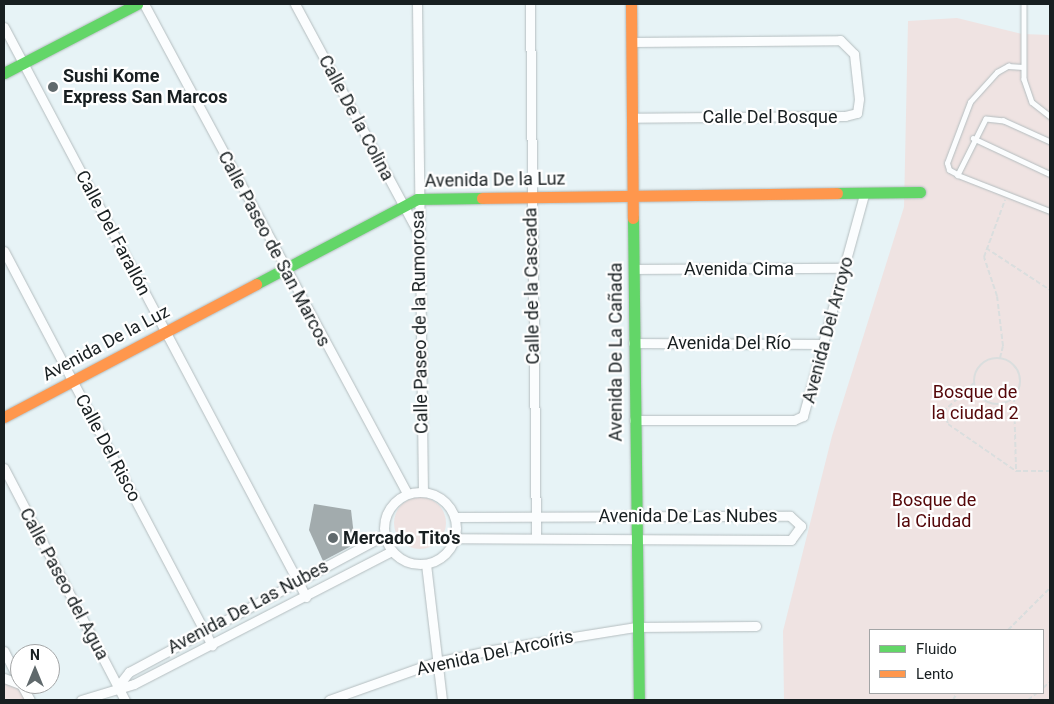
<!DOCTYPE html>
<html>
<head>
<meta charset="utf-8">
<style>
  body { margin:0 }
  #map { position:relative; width:1054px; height:704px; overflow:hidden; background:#e7f3f6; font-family:Roboto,sans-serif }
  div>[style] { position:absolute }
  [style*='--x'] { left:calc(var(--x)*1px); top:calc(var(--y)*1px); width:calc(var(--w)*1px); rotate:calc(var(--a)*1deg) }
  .green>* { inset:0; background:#efe3e2 }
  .round { border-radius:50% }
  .building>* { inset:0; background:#a2abad }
  .path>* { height:2px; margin-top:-1px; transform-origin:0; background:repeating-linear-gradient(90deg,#dadede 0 5px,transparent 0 7.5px) }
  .path>.ring { margin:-1px; padding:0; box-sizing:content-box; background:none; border:2px solid #dadede; border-radius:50% }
  .roads { filter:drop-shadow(0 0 1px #b4bdbf) drop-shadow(0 0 1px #b4bdbf) }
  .lane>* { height:4.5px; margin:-2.25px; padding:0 2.25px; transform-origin:2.25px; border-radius:2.25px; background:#fbfdfe }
  .street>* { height:9px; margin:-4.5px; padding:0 4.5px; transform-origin:4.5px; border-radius:4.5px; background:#fbfdfe }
  .street>.ring { margin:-4.5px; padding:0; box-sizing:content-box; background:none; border:9px solid #fbfdfe; border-radius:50% }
  .fast>* { height:11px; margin:-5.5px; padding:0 5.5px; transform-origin:5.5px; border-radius:5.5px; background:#63d668 }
  .slow>* { height:11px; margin:-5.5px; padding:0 5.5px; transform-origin:5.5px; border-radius:5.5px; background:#ff974d }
  .dots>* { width:14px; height:14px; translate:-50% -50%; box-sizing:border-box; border:2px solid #fff; border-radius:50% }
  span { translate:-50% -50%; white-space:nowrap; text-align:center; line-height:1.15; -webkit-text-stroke:4.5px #fff; paint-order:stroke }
  .poi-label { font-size:18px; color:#181f21; font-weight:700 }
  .left { translate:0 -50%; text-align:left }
  .street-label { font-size:18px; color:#181f21 }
  .park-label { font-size:18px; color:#540709 }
  .frame { position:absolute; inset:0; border:5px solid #181f21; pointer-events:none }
  .legend { position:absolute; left:869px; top:629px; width:175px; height:65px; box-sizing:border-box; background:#fff; border:1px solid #a3a5a6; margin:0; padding:6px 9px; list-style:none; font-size:15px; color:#181f21 }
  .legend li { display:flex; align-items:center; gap:10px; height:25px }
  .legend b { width:25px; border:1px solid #a3a5a6 }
  .north { position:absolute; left:10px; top:644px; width:50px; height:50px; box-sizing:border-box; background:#fff; border:1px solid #a3a5a6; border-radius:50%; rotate:0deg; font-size:14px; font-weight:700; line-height:20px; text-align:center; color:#181f21 }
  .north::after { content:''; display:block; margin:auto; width:18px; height:22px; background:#60696c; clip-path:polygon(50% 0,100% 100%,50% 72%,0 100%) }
</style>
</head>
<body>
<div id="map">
  <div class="green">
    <i style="clip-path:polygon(evenodd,957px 18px,1022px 34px,1050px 35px,1050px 700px,784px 700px,783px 631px,832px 436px,904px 207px,908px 21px,957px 18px,870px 630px,1043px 630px,1043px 693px,870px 693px,870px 630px)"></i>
    <i class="round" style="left:394px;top:497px;width:52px;height:52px"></i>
    <i style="clip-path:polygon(4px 681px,25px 690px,31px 700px,4px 700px)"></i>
  </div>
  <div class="building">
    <i style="clip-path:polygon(314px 504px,351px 510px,355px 544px,323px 561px,309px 530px)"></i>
  </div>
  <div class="path">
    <i style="--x:986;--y:248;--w:77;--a:33.3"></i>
    <i style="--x:1000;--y:358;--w:12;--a:-76"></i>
    <i style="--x:1003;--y:346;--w:50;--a:-96.8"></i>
    <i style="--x:997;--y:296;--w:41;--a:-108.4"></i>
    <i style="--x:984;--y:257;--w:61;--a:-69.8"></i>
    <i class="ring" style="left:974px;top:358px;width:44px;height:44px"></i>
    <i style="--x:974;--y:383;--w:41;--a:137"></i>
    <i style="--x:944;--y:411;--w:14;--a:73"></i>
    <i style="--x:948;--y:424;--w:83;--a:34.7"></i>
    <i style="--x:1016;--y:471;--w:34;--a:0"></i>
    <i style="--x:1014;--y:397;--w:73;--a:88.4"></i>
    <i style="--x:1008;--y:630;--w:59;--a:-45"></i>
    <i style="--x:1043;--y:688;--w:9;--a:-41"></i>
    <i style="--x:953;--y:700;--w:8;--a:-60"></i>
    <i style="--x:1028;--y:700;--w:11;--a:-38"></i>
  </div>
  <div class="roads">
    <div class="lane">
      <i style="--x:1024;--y:4;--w:75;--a:90"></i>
      <i style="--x:1024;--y:79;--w:24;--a:71"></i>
      <i style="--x:1032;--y:102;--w:23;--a:38"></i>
      <i style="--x:973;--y:138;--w:85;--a:25.1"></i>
      <i style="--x:1050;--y:142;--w:51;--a:-155.5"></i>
      <i style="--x:1004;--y:121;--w:18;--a:-174"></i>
      <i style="--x:986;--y:119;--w:63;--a:116.6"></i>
      <i style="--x:958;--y:175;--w:99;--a:21.4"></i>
      <i style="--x:958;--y:175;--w:10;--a:-151"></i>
      <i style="--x:949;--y:170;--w:7;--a:-106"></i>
      <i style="--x:947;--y:163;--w:65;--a:-69.3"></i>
      <i style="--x:970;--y:102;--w:40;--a:-48"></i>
      <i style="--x:997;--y:72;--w:13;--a:-29"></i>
      <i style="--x:1008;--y:66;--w:15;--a:4"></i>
    </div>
    <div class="street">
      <i style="--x:144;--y:4;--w:555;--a:61.73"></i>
      <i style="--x:295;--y:4;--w:258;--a:61.7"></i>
      <i style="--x:417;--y:4;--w:487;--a:89.3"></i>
      <i style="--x:530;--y:4;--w:534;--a:89.36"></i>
      <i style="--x:4;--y:27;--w:645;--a:62.08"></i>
      <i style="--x:631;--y:42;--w:209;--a:-0.5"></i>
      <i style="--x:840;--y:40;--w:20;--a:45"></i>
      <i style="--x:854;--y:54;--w:45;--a:83.7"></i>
      <i style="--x:859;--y:99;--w:14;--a:98"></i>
      <i style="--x:857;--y:113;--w:12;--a:166"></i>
      <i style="--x:845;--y:116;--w:213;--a:179.5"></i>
      <i style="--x:4;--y:251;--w:446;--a:62.2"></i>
      <i style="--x:633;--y:269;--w:211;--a:-0.3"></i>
      <i style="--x:633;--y:343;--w:191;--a:0.3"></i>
      <i style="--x:634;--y:420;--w:160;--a:0"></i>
      <i style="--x:794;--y:420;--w:10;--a:-24"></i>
      <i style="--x:803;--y:416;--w:229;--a:-74.6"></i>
      <i style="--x:4;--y:468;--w:262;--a:62.5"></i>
      <i class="ring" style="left:384px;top:492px;width:63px;height:63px"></i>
      <i style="--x:455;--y:517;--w:335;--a:-0.2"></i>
      <i style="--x:790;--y:516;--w:15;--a:42"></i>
      <i style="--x:801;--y:526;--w:17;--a:126"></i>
      <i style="--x:791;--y:540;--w:336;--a:-179.7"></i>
      <i style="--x:426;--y:564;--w:137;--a:83.3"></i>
      <i style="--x:4;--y:651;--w:35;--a:63"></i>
      <i style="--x:4;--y:678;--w:17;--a:21"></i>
      <i style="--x:21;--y:684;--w:18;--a:61"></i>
      <i style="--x:118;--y:686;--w:18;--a:-52"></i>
      <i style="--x:129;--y:672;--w:289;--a:-28.2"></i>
      <i style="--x:81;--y:700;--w:55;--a:-16.8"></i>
      <i style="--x:134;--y:684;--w:290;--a:-27.3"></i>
      <i style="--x:329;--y:700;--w:114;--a:-19.6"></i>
      <i style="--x:436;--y:662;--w:57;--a:-12.1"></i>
      <i style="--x:492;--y:650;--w:146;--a:-9.1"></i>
      <i style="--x:636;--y:627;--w:120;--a:-0.5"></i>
    </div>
    <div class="fast">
      <i style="--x:4;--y:73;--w:150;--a:-27.4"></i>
      <i style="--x:837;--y:193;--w:83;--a:-0.7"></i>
      <i style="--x:633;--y:218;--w:482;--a:89.3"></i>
      <i style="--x:256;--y:284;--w:182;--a:-27.8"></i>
      <i style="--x:417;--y:199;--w:65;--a:-0.9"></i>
    </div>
    <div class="slow">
      <i style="--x:631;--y:4;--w:214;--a:89.5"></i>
      <i style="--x:482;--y:198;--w:355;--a:-0.8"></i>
      <i style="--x:4;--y:417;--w:285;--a:-27.8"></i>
    </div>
  </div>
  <div class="dots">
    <i style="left:53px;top:87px;background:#60696c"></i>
    <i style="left:333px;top:538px;background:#60696c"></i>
  </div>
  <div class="poi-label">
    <span class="left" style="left:63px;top:87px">Sushi Kome<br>Express San Marcos</span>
    <span class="left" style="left:343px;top:538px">Mercado Tito's</span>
  </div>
  <div class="street-label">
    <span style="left:770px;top:117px">Calle Del Bosque</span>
    <span style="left:356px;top:118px;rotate:62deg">Calle De la Colina</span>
    <span style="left:495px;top:180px;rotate:-1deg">Avenida De la Luz</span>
    <span style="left:113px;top:233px;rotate:62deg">Calle Del Farallón</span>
    <span style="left:274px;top:249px;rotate:62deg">Calle Paseo de San Marcos</span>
    <span style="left:739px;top:269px">Avenida Cima</span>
    <span style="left:532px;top:286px;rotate:-91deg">Calle de la Cascada</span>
    <span style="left:420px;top:322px;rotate:-91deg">Calle Paseo de la Rumorosa</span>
    <span style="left:828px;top:330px;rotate:-75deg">Avenida Del Arroyo</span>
    <span style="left:106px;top:343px;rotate:-28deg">Avenida De la Luz</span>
    <span style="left:729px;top:343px">Avenida Del Río</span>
    <span style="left:616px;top:352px;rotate:-90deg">Avenida De La Cañada</span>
    <span style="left:108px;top:448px;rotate:62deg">Calle Del Risco</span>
    <span style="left:688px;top:516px">Avenida De Las Nubes</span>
    <span style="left:64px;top:584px;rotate:62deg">Calle Paseo del Agua</span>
    <span style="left:248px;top:607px;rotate:-28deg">Avenida De Las Nubes</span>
    <span style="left:495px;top:653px;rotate:-12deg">Avenida Del Arcoíris</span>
  </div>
  <div class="park-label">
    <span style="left:975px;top:403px">Bosque de<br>la ciudad 2</span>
    <span style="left:934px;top:511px">Bosque de<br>la Ciudad</span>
  </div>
  <div class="frame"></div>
  <ul class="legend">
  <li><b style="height:6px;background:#63d668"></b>Fluido</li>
  <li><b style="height:6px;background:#ff974d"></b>Lento</li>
  </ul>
  <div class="north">N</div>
</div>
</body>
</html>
